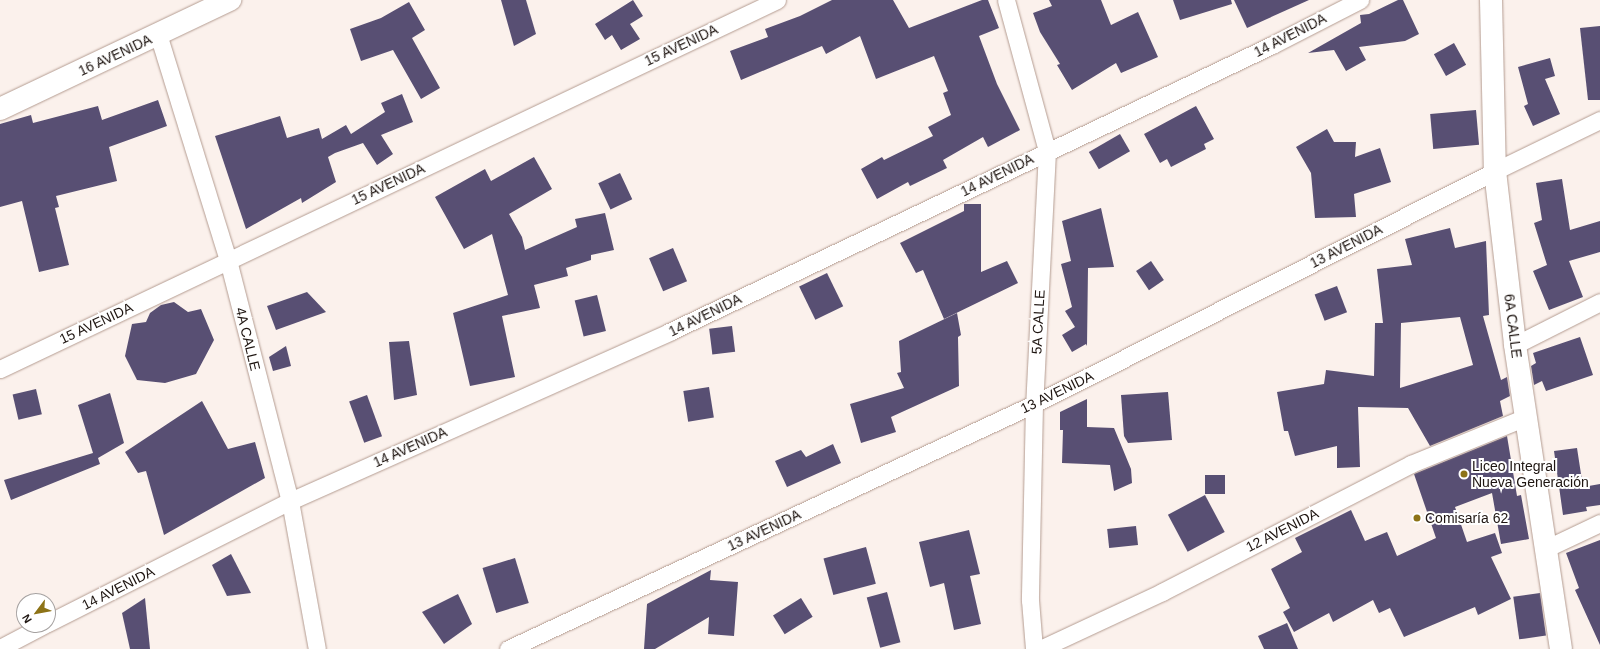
<!DOCTYPE html>
<html>
<head>
<meta charset="utf-8">
<style>
  body { margin:0 }
  #map { position:relative; width:1600px; height:649px; overflow:hidden; background:#fbf1ec; font-family:Helvetica,sans-serif }
  div>[style] { position:absolute }
  [style*='--x'] { left:calc(var(--x)*1px); top:calc(var(--y)*1px); width:calc(var(--w)*1px); rotate:calc(var(--a)*1deg) }
  .building>* { inset:0; background:#584f73; transform-origin:0 0 }
  .roads { filter:drop-shadow(0 0 1px #b49c91) drop-shadow(0 0 1px #b49c91) }
  .minor>* { height:17px; margin:-8.5px; padding:0 8.5px; transform-origin:8.5px; border-radius:8.5px; background:#fff }
  .secondary>* { height:22px; margin:-11px; padding:0 11px; transform-origin:11px; border-radius:11px; background:#fff }
  .dots>* { width:11px; height:11px; translate:-50% -50%; box-sizing:border-box; border:2px solid #fff; border-radius:50% }
  span { translate:-50% -50%; white-space:nowrap; text-align:center; line-height:1.15; -webkit-text-stroke:4px #fff; paint-order:stroke }
  .street-label { font-size:14px; color:#1e1511 }
  .poi-label { font-size:14px; color:#1e1511 }
  .left { translate:0 -50%; text-align:left }
  .north { position:absolute; left:16px; top:593px; width:40px; height:40px; box-sizing:border-box; background:#fff; border:1px solid #a5a1a0; border-radius:50%; rotate:238deg; font-size:11px; font-weight:700; line-height:16px; text-align:center; color:#1e1511 }
  .north::after { content:''; display:block; margin:auto; width:14px; height:18px; background:#8d7317; clip-path:polygon(50% 0,100% 100%,50% 72%,0 100%) }
</style>
</head>
<body>
<div id="map">
  <div class="building">
    <i style="clip-path:polygon(501px 0,526px 0,536px 34px,514px 46px)"></i>
    <i style="clip-path:polygon(633px 0,643px 16px,630px 24px,640px 39px,621px 50px,612px 35px,605px 40px,595px 24px)"></i>
    <i style="clip-path:polygon(832px 0,893px 0,909px 28px,982px 0,988px 0,999px 28px,979px 36px,997px 84px,1020px 130px,988px 147px,983px 137px,943px 160px,947px 168px,910px 186px,908px 182px,877px 199px,861px 169px,882px 157px,884px 160px,933px 136px,928px 127px,951px 115px,943px 93px,948px 91px,934px 56px,876px 79px,860px 36px,826px 54px,822px 46px,741px 80px,730px 51px,768px 37px,765px 29px,800px 16px)"></i>
    <i style="clip-path:polygon(1049px 0,1101px 0,1111px 25px,1138px 12px,1158px 57px,1121px 73px,1116px 63px,1072px 90px,1057px 65px,1060px 64px,1040px 32px,1033px 13px,1052px 6px)"></i>
    <i style="clip-path:polygon(1173px 0,1231px 0,1232px 4px,1180px 20px)"></i>
    <i style="clip-path:polygon(1234px 0,1309px 0,1247px 28px)"></i>
    <i style="clip-path:polygon(1398px 0,1403px 0,1419px 34px,1405px 41px,1359px 47px,1366px 60px,1346px 71px,1334px 50px,1308px 53px,1361px 23px,1360px 15px,1369px 14px)"></i>
    <i style="clip-path:polygon(409px 2px,425px 30px,412px 38px,440px 88px,421px 99px,393px 50px,361px 61px,350px 29px,381px 18px)"></i>
    <i style="clip-path:polygon(1600px 26px,1600px 100px,1588px 100px,1580px 28px)"></i>
    <i style="left:1454px;top:43px;width:25px;height:23px;rotate:61deg"></i>
    <i style="clip-path:polygon(1550px 58px,1555px 76px,1545px 79px,1560px 114px,1533px 126px,1524px 106px,1528px 104px,1518px 67px)"></i>
    <i style="clip-path:polygon(402px 94px,413px 122px,381px 135px,393px 154px,377px 165px,363px 143px,335px 153px,328px 157px,336px 182px,302px 203px,301px 198px,246px 229px,215px 136px,280px 116px,287px 138px,319px 128px,322px 139px,346px 125px,351px 134px,385px 112px,381px 103px)"></i>
    <i style="clip-path:polygon(158px 100px,167px 126px,109px 147px,117px 181px,56px 196px,59px 207px,55px 208px,69px 265px,39px 272px,22px 201px,0 207px,0 124px,31px 115px,33px 123px,98px 106px,102px 120px)"></i>
    <i style="clip-path:polygon(1196px 106px,1214px 139px,1204px 144px,1206px 149px,1171px 167px,1167px 159px,1160px 163px,1144px 134px)"></i>
    <i style="left:1476px;top:110px;width:35px;height:46px;rotate:85deg"></i>
    <i style="clip-path:polygon(1327px 129px,1334px 142px,1356px 142px,1355px 157px,1380px 148px,1391px 182px,1354px 194px,1356px 217px,1315px 218px,1311px 173px,1296px 147px)"></i>
    <i style="left:1120px;top:134px;width:20px;height:36px;rotate:60deg"></i>
    <i style="clip-path:polygon(534px 157px,552px 189px,509px 214px,522px 237px,525px 250px,577px 227px,575px 219px,605px 213px,614px 250px,591px 255px,591px 260px,566px 268px,568px 276px,534px 285px,540px 308px,502px 316px,515px 377px,470px 386px,453px 313px,508px 295px,492px 234px,464px 249px,435px 197px,485px 169px,491px 181px)"></i>
    <i style="left:620px;top:173px;width:29px;height:24px;rotate:65deg"></i>
    <i style="clip-path:polygon(1562px 179px,1570px 230px,1600px 221px,1600px 252px,1569px 261px,1583px 297px,1549px 310px,1533px 271px,1547px 265px,1534px 223px,1542px 220px,1536px 183px)"></i>
    <i style="clip-path:polygon(964px 204px,981px 204px,981px 272px,1007px 261px,1018px 283px,944px 319px,923px 270px,916px 273px,900px 243px,964px 211px)"></i>
    <i style="clip-path:polygon(1101px 208px,1114px 267px,1088px 268px,1087px 346px,1086px 344px,1072px 352px,1062px 335px,1075px 327px,1065px 311px,1072px 307px,1061px 264px,1071px 261px,1062px 221px)"></i>
    <i style="clip-path:polygon(evenodd,1450px 228px,1455px 248px,1486px 241px,1489px 315px,1483px 316px,1501px 380px,1507px 377px,1510px 396px,1500px 401px,1503px 416px,1430px 446px,1408px 408px,1358px 407px,1360px 467px,1337px 468px,1337px 446px,1295px 456px,1288px 431px,1284px 431px,1277px 392px,1324px 384px,1326px 370px,1374px 376px,1375px 323px,1383px 323px,1377px 269px,1412px 265px,1405px 239px,1450px 228px,1460px 317px,1473px 365px,1400px 388px,1401px 323px,1460px 317px)"></i>
    <i style="left:673px;top:248px;width:36px;height:26px;rotate:67deg"></i>
    <i style="left:1151px;top:261px;width:23px;height:18px;rotate:56deg"></i>
    <i style="left:827px;top:273px;width:37px;height:31px;rotate:64deg"></i>
    <i style="left:1337px;top:286px;width:28px;height:24px;rotate:69deg"></i>
    <i style="clip-path:polygon(307px 292px,326px 312px,276px 330px,267px 306px)"></i>
    <i style="left:597px;top:295px;width:37px;height:23px;rotate:76deg"></i>
    <i style="clip-path:polygon(174px 302px,188px 312px,201px 309px,214px 340px,196px 374px,165px 383px,137px 380px,125px 356px,132px 324px,146px 322px,150px 313px,161px 305px)"></i>
    <i style="clip-path:polygon(957px 313px,961px 335px,958px 337px,959px 386px,891px 417px,896px 432px,861px 443px,850px 404px,904px 388px,897px 373px,901px 372px,899px 341px)"></i>
    <i style="left:732px;top:326px;width:26px;height:23px;rotate:83deg"></i>
    <i style="clip-path:polygon(1580px 337px,1593px 375px,1546px 391px,1542px 381px,1534px 385px,1531px 366px,1536px 363px,1533px 353px)"></i>
    <i style="clip-path:polygon(409px 341px,417px 395px,394px 400px,389px 342px)"></i>
    <i style="clip-path:polygon(286px 346px,291px 366px,273px 371px,269px 357px)"></i>
    <i style="left:709px;top:387px;width:31px;height:26px;rotate:81deg"></i>
    <i style="left:36px;top:389px;width:26px;height:24px;rotate:77deg"></i>
    <i style="clip-path:polygon(1168px 392px,1172px 440px,1128px 443px,1124px 436px,1121px 395px)"></i>
    <i style="clip-path:polygon(110px 393px,124px 443px,98px 458px,100px 464px,11px 500px,4px 480px,93px 453px,78px 405px)"></i>
    <i style="left:367px;top:395px;width:44px;height:19px;rotate:70deg"></i>
    <i style="clip-path:polygon(1087px 399px,1087px 427px,1114px 428px,1131px 469px,1132px 483px,1114px 491px,1110px 465px,1062px 463px,1063px 430px,1060px 430px,1060px 412px)"></i>
    <i style="clip-path:polygon(202px 401px,228px 449px,255px 442px,265px 478px,164px 535px,146px 471px,138px 473px,125px 452px)"></i>
    <i style="clip-path:polygon(1507px 436px,1517px 496px,1521px 495px,1529px 539px,1501px 544px,1492px 493px,1455px 507px,1467px 542px,1495px 533px,1502px 553px,1491px 557px,1511px 599px,1478px 615px,1475px 607px,1404px 637px,1390px 608px,1379px 613px,1373px 600px,1333px 622px,1329px 613px,1294px 632px,1283px 612px,1290px 608px,1271px 569px,1302px 552px,1295px 538px,1351px 510px,1365px 541px,1387px 532px,1397px 556px,1436px 538px,1414px 474px)"></i>
    <i style="clip-path:polygon(833px 444px,841px 463px,787px 487px,775px 461px,801px 450px,806px 457px)"></i>
    <i style="clip-path:polygon(1577px 448px,1583px 487px,1600px 484px,1600px 505px,1586px 507px,1587px 511px,1563px 515px,1554px 451px)"></i>
    <i style="left:1205px;top:475px;width:20px;height:19px"></i>
    <i style="left:1205px;top:495px;width:42px;height:42px;rotate:62deg"></i>
    <i style="left:1136px;top:526px;width:19px;height:29px;rotate:84deg"></i>
    <i style="clip-path:polygon(969px 530px,980px 574px,970px 576px,981px 624px,954px 630px,944px 583px,930px 587px,919px 542px)"></i>
    <i style="clip-path:polygon(1600px 540px,1600px 645px,1575px 590px,1579px 588px,1566px 553px)"></i>
    <i style="left:866px;top:547px;width:38px;height:44px;rotate:75deg"></i>
    <i style="clip-path:polygon(231px 554px,251px 593px,227px 596px,212px 565px)"></i>
    <i style="left:515px;top:558px;width:47px;height:34px;rotate:73deg"></i>
    <i style="clip-path:polygon(711px 570px,710px 580px,738px 582px,734px 636px,708px 634px,709px 617px,655px 649px,644px 649px,647px 604px)"></i>
    <i style="left:887px;top:592px;width:52px;height:21px;rotate:75deg"></i>
    <i style="left:1540px;top:593px;width:43px;height:27px;rotate:82deg"></i>
    <i style="clip-path:polygon(458px 594px,472px 624px,444px 644px,422px 612px)"></i>
    <i style="clip-path:polygon(145px 598px,150px 649px,130px 649px,122px 613px)"></i>
    <i style="left:801px;top:598px;width:22px;height:33px;rotate:58deg"></i>
    <i style="clip-path:polygon(1287px 623px,1298px 649px,1264px 649px,1258px 636px)"></i>
  </div>
  <div class="roads">
    <div class="minor">
      <i style="--x:1006;--y:0;--w:156;--a:74.8"></i>
      <i style="--x:1047;--y:151;--w:253;--a:92.9"></i>
      <i style="--x:1034;--y:404;--w:196;--a:91.2"></i>
      <i style="--x:1030;--y:600;--w:49;--a:85.3"></i>
      <i style="--x:158;--y:34;--w:237;--a:72.8"></i>
      <i style="--x:228;--y:260;--w:249;--a:75.6"></i>
      <i style="--x:290;--y:501;--w:150;--a:79.7"></i>
      <i style="--x:1515;--y:345;--w:95;--a:-26.8"></i>
      <i style="--x:0;--y:369;--w:860;--a:-25.4"></i>
      <i style="--x:1545;--y:549;--w:61;--a:-25.3"></i>
      <i style="--x:48;--y:623;--w:271;--a:-26.8"></i>
      <i style="--x:290;--y:501;--w:415;--a:-24"></i>
      <i style="--x:669;--y:332;--w:668;--a:-25.45"></i>
      <i style="--x:1272;--y:45;--w:99;--a:-27.1"></i>
      <i style="--x:0;--y:648;--w:50;--a:-27.6"></i>
      <i style="--x:508;--y:649;--w:580;--a:-24.98"></i>
      <i style="--x:1034;--y:404;--w:517;--a:-26.81"></i>
      <i style="--x:1495;--y:171;--w:117;--a:-25.9"></i>
      <i style="--x:1040;--y:649;--w:135;--a:-25"></i>
      <i style="--x:1162;--y:592;--w:280;--a:-27.2"></i>
      <i style="--x:1411;--y:464;--w:124;--a:-22.2"></i>
    </div>
    <div class="secondary">
      <i style="--x:1491;--y:0;--w:171;--a:88.7"></i>
      <i style="--x:1495;--y:171;--w:175;--a:83.4"></i>
      <i style="--x:1515;--y:345;--w:307;--a:81.4"></i>
      <i style="--x:0;--y:109;--w:255;--a:-25.4"></i>
    </div>
  </div>
  <div class="dots">
    <i style="left:1464px;top:474px;background:#8d7317"></i>
    <i style="left:1417px;top:518px;background:#8d7317"></i>
  </div>
  <div class="street-label">
    <span style="left:1290px;top:35px;rotate:-27deg">14 AVENIDA</span>
    <span style="left:681px;top:45px;rotate:-25deg">15 AVENIDA</span>
    <span style="left:115px;top:55px;rotate:-25deg">16 AVENIDA</span>
    <span style="left:997px;top:175px;rotate:-26deg">14 AVENIDA</span>
    <span style="left:388px;top:184px;rotate:-25deg">15 AVENIDA</span>
    <span style="left:1346px;top:246px;rotate:-27deg">13 AVENIDA</span>
    <span style="left:705px;top:315px;rotate:-26deg">14 AVENIDA</span>
    <span style="left:1038px;top:322px;rotate:-87deg">5A CALLE</span>
    <span style="left:96px;top:323px;rotate:-25deg">15 AVENIDA</span>
    <span style="left:1513px;top:326px;rotate:83deg">6A CALLE</span>
    <span style="left:248px;top:339px;rotate:76deg">4A CALLE</span>
    <span style="left:1057px;top:392px;rotate:-26deg">13 AVENIDA</span>
    <span style="left:410px;top:447px;rotate:-24deg">14 AVENIDA</span>
    <span style="left:764px;top:530px;rotate:-25deg">13 AVENIDA</span>
    <span style="left:1282px;top:530px;rotate:-27deg">12 AVENIDA</span>
    <span style="left:118px;top:588px;rotate:-27deg">14 AVENIDA</span>
  </div>
  <div class="poi-label">
    <span class="left" style="left:1472px;top:474px">Liceo Integral<br>Nueva Generación</span>
    <span class="left" style="left:1425px;top:518px">Comisaría 62</span>
  </div>
  <div class="north">N</div>
</div>
</body>
</html>
